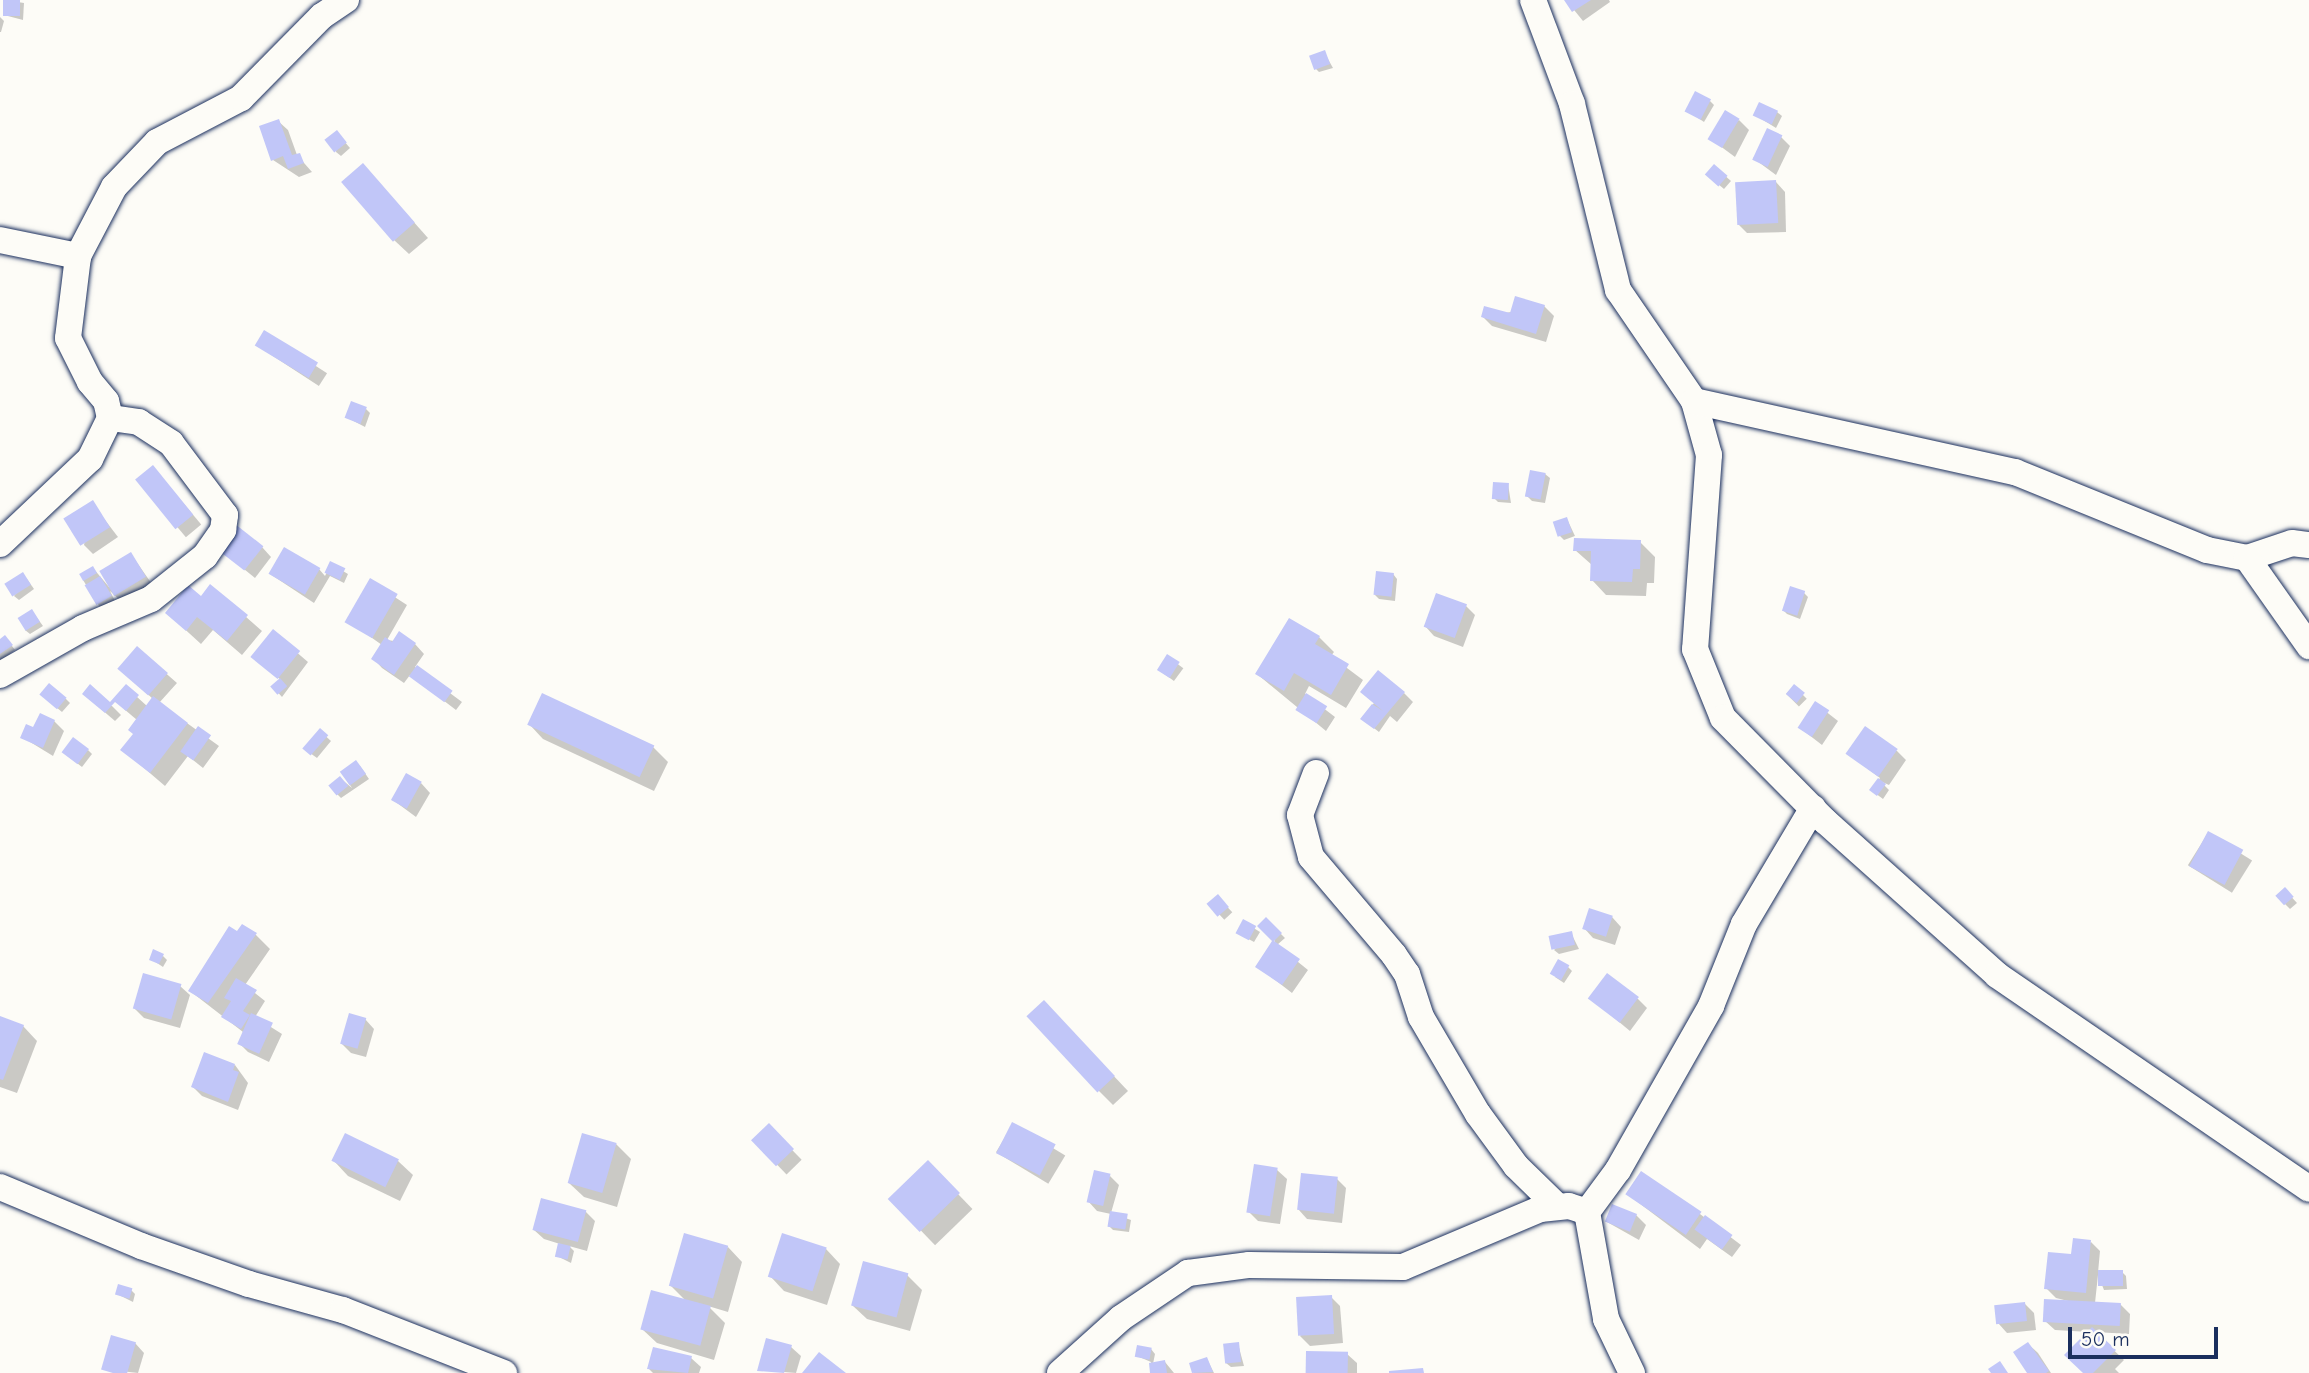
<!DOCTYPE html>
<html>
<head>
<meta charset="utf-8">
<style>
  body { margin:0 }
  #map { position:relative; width:2309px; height:1373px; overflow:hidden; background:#fdfcf7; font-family:"Comic Neue",sans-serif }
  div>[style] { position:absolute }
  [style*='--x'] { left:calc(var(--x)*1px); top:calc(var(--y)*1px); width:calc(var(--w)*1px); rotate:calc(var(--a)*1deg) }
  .shadow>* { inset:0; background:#0003; transform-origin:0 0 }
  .building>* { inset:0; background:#c1c6f8; transform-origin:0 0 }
  .roads { filter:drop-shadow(0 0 2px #1b2f5e) drop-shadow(0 0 2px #1b2f5e) }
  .minor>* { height:26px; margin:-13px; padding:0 13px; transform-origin:13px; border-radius:13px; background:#fdfcf7 }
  span { translate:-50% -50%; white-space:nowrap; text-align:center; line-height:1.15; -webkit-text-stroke:7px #fdfcf7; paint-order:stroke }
  .scale { position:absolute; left:2068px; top:1327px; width:150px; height:32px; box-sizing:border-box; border:4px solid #1b2f5e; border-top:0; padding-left:9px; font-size:21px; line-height:24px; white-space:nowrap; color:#1b2f5e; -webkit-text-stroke:5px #fdfcf7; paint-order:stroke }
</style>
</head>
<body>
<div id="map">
  <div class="shadow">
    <i style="clip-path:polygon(5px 0,24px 3px,23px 20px,4px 15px)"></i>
    <i style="clip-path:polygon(1566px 0,1609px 0,1610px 2px,1583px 21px)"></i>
    <i style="clip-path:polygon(0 17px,4px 21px,1px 32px,0 32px)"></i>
    <i style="clip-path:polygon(1324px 52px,1333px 68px,1319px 72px,1315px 68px)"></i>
    <i style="clip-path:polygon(1710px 101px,1714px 105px,1704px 122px,1686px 110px)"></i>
    <i style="clip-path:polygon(1777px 112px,1782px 116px,1776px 128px,1755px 115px)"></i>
    <i style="clip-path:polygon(1739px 120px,1749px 130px,1735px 157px,1712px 140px)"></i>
    <i style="clip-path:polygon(278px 121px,288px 130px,297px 155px,312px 172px,299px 177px,273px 160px)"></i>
    <i style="clip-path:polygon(337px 133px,350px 148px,341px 156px,336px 152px)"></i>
    <i style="clip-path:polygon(1781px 137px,1790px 146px,1776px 175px,1753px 158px)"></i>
    <i style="clip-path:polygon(363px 165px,428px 238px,409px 254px,394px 240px)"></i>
    <i style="clip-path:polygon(1715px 167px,1731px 181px,1724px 189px,1712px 179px)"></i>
    <i style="clip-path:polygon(1776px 182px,1785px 192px,1786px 232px,1747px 233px,1738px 224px)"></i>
    <i style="clip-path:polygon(1544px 306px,1554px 316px,1546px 342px,1492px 326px,1483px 317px)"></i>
    <i style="left:265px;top:333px;width:74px;height:15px;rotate:33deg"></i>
    <i style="clip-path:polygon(366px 409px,370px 413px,365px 427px,346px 417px)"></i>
    <i style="left:153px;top:467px;width:75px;height:20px;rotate:50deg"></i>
    <i style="clip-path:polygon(1545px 474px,1550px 478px,1545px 503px,1532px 501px,1527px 496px)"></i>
    <i style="clip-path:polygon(1508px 484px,1511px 503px,1498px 502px,1494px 498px)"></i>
    <i style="clip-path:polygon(92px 503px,118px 537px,93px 554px,84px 545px)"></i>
    <i style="clip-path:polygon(1567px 519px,1575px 536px,1564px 540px,1560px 536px)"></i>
    <i style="clip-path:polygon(1640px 542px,1655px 557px,1654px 583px,1647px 583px,1646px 596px,1606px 595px,1592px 580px,1592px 565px,1575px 550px)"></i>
    <i style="clip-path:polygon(262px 547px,271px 557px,255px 578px,218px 548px)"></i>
    <i style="clip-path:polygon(131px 554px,154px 587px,124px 604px,110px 591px,115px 601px,101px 609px,83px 580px,93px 568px,109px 587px)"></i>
    <i style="clip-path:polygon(331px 564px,348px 574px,344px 583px,330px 576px,314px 603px,270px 574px,319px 569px,325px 576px)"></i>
    <i style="clip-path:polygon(1393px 574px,1397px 579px,1395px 601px,1379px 599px,1375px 595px)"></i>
    <i style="clip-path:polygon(27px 579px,34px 589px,19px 600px,14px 596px)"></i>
    <i style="clip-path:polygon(370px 581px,407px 605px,387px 640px,415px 644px,424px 654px,415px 667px,462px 702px,456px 710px,410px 675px,404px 683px,382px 668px,373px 658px,382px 645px,348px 621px)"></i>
    <i style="clip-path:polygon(211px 586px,262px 631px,242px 655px,213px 630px,201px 644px,167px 613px,201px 598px)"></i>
    <i style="clip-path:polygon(1804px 593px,1808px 597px,1800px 619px,1787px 614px,1783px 610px)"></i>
    <i style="clip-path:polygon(1466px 606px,1475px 615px,1463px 647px,1434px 636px,1425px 626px)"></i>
    <i style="clip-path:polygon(32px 611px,43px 626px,30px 634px,25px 630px)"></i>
    <i style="clip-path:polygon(273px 632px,308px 662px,282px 697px,273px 687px,281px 680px,263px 666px)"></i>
    <i style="clip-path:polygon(1319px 637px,1334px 652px,1331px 656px,1363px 680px,1346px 708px,1309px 686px,1305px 694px,1335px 717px,1326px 731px,1257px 674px)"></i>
    <i style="clip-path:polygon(0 641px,9px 642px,15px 650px,0 661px)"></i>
    <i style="clip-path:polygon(138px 649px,177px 683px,159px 703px,219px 746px,203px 768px,188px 756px,165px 786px,123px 750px,134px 734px,137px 720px,124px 709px,126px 687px,147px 706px,153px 699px,130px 678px)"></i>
    <i style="left:1168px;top:657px;width:19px;height:16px;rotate:36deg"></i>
    <i style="left:1794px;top:686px;width:18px;height:11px;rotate:45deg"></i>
    <i style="clip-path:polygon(1404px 693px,1413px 702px,1397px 722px,1390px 716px,1379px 732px,1362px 719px,1374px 703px)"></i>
    <i style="clip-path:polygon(46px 699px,66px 699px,70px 703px,62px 712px)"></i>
    <i style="clip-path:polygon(94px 703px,112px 706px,121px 715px,115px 721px)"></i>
    <i style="clip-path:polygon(1815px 703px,1838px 721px,1822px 745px,1800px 728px)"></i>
    <i style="clip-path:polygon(54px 721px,64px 731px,53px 756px,22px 737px)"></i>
    <i style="clip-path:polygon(529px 724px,653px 747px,668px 762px,654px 791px,543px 739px)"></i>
    <i style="clip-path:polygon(320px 731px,331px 741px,317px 758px,310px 753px)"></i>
    <i style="clip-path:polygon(88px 750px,92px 754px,82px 767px,69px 757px)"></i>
    <i style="clip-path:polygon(1897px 751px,1906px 760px,1889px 785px,1880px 781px,1889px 790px,1883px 799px,1871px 790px,1880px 778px,1847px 753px)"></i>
    <i style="clip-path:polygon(360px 766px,369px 779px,341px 798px,337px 794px,340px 778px,352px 788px,341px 772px)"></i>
    <i style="clip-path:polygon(421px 783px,430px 793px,416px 817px,393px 800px)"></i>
    <i style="left:2208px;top:833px;width:52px;height:38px;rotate:32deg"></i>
    <i style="clip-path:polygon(2285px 890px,2297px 903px,2290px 909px,2277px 896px)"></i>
    <i style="left:1218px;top:897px;width:21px;height:11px;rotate:47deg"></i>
    <i style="clip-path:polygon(1612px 917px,1621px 927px,1615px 945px,1593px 938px,1584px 928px)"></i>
    <i style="clip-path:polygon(1266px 919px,1285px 938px,1277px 945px,1308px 970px,1292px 993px,1257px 966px,1275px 941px,1260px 926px)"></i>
    <i style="clip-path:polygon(1244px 922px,1260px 932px,1254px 942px,1243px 936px)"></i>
    <i style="clip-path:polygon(1571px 933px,1579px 949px,1559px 954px,1554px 950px)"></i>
    <i style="clip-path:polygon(237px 934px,256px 935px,270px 949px,245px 985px,265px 1001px,255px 1017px,282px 1034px,269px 1062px,248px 1052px,239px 1043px,243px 1032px,190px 991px)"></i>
    <i style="clip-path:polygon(163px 956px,167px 960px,163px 967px,151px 959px)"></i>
    <i style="clip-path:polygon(1567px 966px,1572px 971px,1564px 983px,1555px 977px)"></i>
    <i style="clip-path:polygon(180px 986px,190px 995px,180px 1028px,144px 1018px,135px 1009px)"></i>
    <i style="clip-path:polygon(1590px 998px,1638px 999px,1647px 1008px,1630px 1031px)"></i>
    <i style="clip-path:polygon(1058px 1017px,1128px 1091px,1113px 1105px,1099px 1091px)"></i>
    <i style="clip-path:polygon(0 1018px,23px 1026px,37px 1041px,17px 1093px,0 1087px)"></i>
    <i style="clip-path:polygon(365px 1019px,374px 1029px,366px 1057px,351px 1053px,342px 1044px)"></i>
    <i style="clip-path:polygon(235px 1065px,248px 1083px,238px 1110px,202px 1096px,193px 1087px)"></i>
    <i style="left:1013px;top:1124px;width:61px;height:33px;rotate:31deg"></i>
    <i style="left:769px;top:1126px;width:47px;height:21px;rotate:46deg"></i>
    <i style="clip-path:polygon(616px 1144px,631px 1159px,617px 1207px,584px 1197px,569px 1183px)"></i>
    <i style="clip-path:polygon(334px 1161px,398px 1161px,413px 1175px,400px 1201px,348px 1176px)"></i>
    <i style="left:928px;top:1163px;width:64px;height:52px;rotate:46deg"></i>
    <i style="clip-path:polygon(1277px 1170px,1287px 1179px,1280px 1224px,1258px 1221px,1248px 1211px)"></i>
    <i style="clip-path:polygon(1110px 1176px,1119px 1185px,1111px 1213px,1131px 1220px,1129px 1232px,1113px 1230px,1109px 1226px,1111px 1214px,1097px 1211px,1088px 1201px)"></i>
    <i style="clip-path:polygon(1337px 1179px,1346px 1188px,1342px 1223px,1307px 1219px,1298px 1209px)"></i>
    <i style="clip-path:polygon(1627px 1194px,1700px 1214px,1741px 1245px,1732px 1257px,1707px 1239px,1700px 1249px)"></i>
    <i style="clip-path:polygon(542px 1200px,586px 1212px,595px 1221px,587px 1251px,569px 1246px,574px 1251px,571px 1263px,557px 1256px,560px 1244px,544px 1239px,534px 1230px)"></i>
    <i style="clip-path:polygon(1636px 1215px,1646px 1225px,1639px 1240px,1607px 1222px)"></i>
    <i style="clip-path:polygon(2091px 1242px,2100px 1251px,2098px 1273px,2122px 1272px,2126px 1276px,2127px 1289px,2104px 1290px,2098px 1275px,2095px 1303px,2120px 1304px,2130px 1314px,2129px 1334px,2095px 1332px,2124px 1360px,2115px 1369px,2119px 1373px,2085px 1373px,2089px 1332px,2055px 1330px,2045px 1321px,2076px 1303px,2056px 1298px,2046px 1288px)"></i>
    <i style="clip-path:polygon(728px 1247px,742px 1262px,728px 1312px,708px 1306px,725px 1323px,714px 1360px,657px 1343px,642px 1329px,687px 1302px,670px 1285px)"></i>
    <i style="clip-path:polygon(826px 1249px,840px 1264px,827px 1305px,784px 1291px,770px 1276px)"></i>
    <i style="clip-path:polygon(864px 1263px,907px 1275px,922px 1290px,910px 1331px,867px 1319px,852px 1305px)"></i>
    <i style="clip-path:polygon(131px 1290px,135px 1294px,133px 1302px,117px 1294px)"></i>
    <i style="clip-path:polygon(1331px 1297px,1340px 1306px,1343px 1343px,1310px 1346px,1300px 1336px)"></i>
    <i style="clip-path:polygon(2024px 1303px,2034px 1313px,2036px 1330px,2007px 1333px,1998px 1323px)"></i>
    <i style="clip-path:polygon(135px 1343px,144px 1353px,138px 1373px,103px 1369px)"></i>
    <i style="clip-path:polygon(1238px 1344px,1244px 1366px,1231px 1367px,1226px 1363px)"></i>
    <i style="clip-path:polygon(2028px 1344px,2038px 1353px,2051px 1373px,2029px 1373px)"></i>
    <i style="clip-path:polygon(791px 1347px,801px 1356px,796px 1373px,759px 1370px)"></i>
    <i style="clip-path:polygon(1151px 1349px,1155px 1354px,1153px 1364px,1165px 1362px,1174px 1373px,1152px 1373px,1151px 1362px,1137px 1356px)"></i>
    <i style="clip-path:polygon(1347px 1354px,1357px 1363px,1357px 1373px,1307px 1373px)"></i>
    <i style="clip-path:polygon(691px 1358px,701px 1367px,699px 1373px,653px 1373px,649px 1369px)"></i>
    <i style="clip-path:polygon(1207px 1359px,1214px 1373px,1194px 1373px,1191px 1364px)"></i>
  </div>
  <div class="building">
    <i style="left:3px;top:0;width:17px;height:16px"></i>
    <i style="clip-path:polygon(1564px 0,1591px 0,1572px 12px)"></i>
    <i style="left:1325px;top:50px;width:15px;height:17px;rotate:70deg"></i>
    <i style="left:1695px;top:91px;width:18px;height:23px;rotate:27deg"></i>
    <i style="left:1759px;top:102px;width:21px;height:15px;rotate:25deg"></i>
    <i style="left:1725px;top:110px;width:17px;height:34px;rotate:31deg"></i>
    <i style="clip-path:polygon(279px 119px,292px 155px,300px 153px,304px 163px,288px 169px,283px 156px,271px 161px,259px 126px)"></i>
    <i style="left:1767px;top:128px;width:17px;height:35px;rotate:25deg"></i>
    <i style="left:337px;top:130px;width:16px;height:16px;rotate:52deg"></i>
    <i style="left:363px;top:163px;width:79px;height:29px;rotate:49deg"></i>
    <i style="left:1714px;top:164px;width:18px;height:14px;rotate:41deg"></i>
    <i style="left:1776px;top:180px;width:43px;height:41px;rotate:87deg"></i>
    <i style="clip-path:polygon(1515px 296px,1545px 305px,1536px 334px,1481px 317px,1484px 306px,1510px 313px)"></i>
    <i style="left:264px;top:330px;width:63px;height:18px;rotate:31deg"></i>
    <i style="left:351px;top:401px;width:17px;height:18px;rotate:21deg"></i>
    <i style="left:153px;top:465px;width:64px;height:23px;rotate:51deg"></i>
    <i style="left:1530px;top:470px;width:16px;height:27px;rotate:11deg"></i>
    <i style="left:1493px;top:482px;width:16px;height:17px;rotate:4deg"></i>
    <i style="left:93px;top:500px;width:32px;height:35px;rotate:58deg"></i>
    <i style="left:1567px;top:517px;width:16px;height:15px;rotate:72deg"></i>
    <i style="left:235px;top:524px;width:36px;height:31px;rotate:38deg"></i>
    <i style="clip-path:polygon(1574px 538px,1641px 540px,1640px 569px,1633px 569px,1632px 582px,1590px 581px,1591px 551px,1573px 551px)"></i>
    <i style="left:284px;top:547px;width:42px;height:31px;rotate:30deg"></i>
    <i style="left:131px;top:552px;width:29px;height:37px;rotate:59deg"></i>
    <i style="left:330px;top:561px;width:17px;height:13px;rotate:25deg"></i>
    <i style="left:93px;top:566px;width:8px;height:16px;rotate:60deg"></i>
    <i style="left:1376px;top:571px;width:18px;height:24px;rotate:6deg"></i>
    <i style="left:23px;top:572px;width:15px;height:22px;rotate:58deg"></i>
    <i style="left:100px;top:576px;width:23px;height:18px;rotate:59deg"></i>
    <i style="left:370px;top:578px;width:32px;height:51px;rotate:30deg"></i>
    <i style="clip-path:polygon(210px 584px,248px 615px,227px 641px,197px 617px,186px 631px,165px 613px,188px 585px,201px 596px)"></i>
    <i style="left:1790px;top:586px;width:16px;height:26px;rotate:18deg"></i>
    <i style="left:1436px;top:593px;width:33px;height:36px;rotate:20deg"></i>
    <i style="left:32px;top:609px;width:15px;height:17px;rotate:58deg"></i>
    <i style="clip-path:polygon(1289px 618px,1320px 636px,1315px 644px,1349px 664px,1331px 695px,1294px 673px,1284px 691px,1255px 674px)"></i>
    <i style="left:273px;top:629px;width:35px;height:36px;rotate:39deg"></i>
    <i style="clip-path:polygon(399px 631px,416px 643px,394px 675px,371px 659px,385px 637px,392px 642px)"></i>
    <i style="clip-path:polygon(5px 635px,13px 645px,0 654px,0 639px)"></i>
    <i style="left:137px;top:646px;width:41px;height:30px;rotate:41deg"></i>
    <i style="left:1167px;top:654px;width:15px;height:19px;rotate:32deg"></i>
    <i style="left:417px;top:665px;width:44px;height:14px;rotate:36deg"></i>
    <i style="clip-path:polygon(1378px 670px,1405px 692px,1374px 729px,1360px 719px,1372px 704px,1383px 711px,1360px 692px)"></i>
    <i style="left:280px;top:678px;width:11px;height:13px;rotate:49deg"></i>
    <i style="left:49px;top:683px;width:23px;height:15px;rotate:40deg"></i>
    <i style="clip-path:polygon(90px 684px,110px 702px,126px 684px,139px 695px,126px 711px,115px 702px,105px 713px,82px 694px)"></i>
    <i style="left:1794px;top:684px;width:14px;height:13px;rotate:39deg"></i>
    <i style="left:542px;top:693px;width:124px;height:35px;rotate:25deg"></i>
    <i style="left:1306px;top:693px;width:25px;height:20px;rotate:32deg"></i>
    <i style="clip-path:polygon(153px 696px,188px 723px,150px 773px,120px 750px,133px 734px,128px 730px)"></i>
    <i style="left:1815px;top:701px;width:17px;height:32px;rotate:33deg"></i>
    <i style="clip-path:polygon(40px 713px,55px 720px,43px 748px,20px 738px,26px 724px,33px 727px)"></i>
    <i style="left:198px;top:726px;width:16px;height:31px;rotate:35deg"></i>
    <i style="left:1865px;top:726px;width:40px;height:34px;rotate:35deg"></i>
    <i style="left:320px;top:728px;width:11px;height:27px;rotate:41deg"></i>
    <i style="left:73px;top:737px;width:20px;height:19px;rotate:37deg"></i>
    <i style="left:356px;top:760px;width:17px;height:20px;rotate:54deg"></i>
    <i style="left:406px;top:773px;width:18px;height:31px;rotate:29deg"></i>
    <i style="left:340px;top:776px;width:13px;height:15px;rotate:51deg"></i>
    <i style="left:1878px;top:778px;width:10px;height:15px;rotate:37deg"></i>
    <i style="left:2208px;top:831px;width:40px;height:40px;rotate:28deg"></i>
    <i style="left:2285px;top:887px;width:13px;height:13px;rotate:48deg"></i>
    <i style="left:1218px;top:894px;width:17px;height:15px;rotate:50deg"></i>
    <i style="left:1589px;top:908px;width:25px;height:22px;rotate:18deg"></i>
    <i style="clip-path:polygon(1266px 917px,1282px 933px,1274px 941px,1300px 959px,1282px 985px,1255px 967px,1272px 941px,1257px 926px)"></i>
    <i style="left:1243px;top:919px;width:15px;height:16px;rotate:28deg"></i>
    <i style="clip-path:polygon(242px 924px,257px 933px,208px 1003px,188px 991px,229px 926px,237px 931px)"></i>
    <i style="left:1572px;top:931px;width:14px;height:24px;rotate:78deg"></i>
    <i style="clip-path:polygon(153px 949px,164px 954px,159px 964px,149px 960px)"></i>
    <i style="left:1558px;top:959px;width:13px;height:17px;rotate:29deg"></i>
    <i style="left:143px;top:973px;width:40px;height:37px;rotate:16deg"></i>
    <i style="left:1607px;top:973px;width:40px;height:32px;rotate:37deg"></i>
    <i style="clip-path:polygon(236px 978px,257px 990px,243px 1011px,250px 1015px,241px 1029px,221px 1017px,231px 1001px,224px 998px)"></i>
    <i style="left:1044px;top:1000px;width:104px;height:24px;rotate:47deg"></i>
    <i style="left:251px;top:1013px;width:24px;height:34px;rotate:24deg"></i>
    <i style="left:349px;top:1013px;width:18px;height:32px;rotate:16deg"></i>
    <i style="clip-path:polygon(0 1016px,24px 1025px,3px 1080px,0 1079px)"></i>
    <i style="clip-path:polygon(204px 1052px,235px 1064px,233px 1070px,239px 1072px,228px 1102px,191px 1087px)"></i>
    <i style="left:1012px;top:1122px;width:49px;height:35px;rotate:27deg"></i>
    <i style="left:769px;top:1123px;width:36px;height:25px;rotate:46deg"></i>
    <i style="left:345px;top:1133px;width:60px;height:31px;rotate:26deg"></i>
    <i style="left:582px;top:1133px;width:36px;height:52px;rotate:16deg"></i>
    <i style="left:928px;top:1160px;width:46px;height:56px;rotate:46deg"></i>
    <i style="left:1254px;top:1164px;width:24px;height:49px;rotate:9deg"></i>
    <i style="left:1094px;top:1170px;width:17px;height:33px;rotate:13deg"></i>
    <i style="left:1641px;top:1171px;width:73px;height:28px;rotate:34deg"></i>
    <i style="left:1301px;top:1173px;width:37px;height:37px;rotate:6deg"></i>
    <i style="left:541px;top:1198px;width:47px;height:33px;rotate:15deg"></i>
    <i style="left:1612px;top:1204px;width:27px;height:19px;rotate:22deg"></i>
    <i style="left:1110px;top:1211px;width:18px;height:16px;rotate:9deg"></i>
    <i style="left:1705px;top:1215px;width:34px;height:18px;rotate:36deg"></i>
    <i style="left:684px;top:1233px;width:46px;height:55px;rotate:16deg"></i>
    <i style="left:782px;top:1233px;width:47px;height:46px;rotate:18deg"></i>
    <i style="clip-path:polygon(2073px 1238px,2091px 1240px,2086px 1293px,2044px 1289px,2048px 1252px,2071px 1254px)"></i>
    <i style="left:558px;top:1243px;width:13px;height:14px;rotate:13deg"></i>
    <i style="left:863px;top:1261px;width:47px;height:46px;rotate:15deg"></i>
    <i style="left:2123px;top:1270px;width:16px;height:25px;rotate:90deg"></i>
    <i style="left:118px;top:1284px;width:15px;height:11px;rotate:16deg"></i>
    <i style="left:651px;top:1290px;width:62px;height:41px;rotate:15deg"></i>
    <i style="left:1332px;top:1295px;width:39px;height:36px;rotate:87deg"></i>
    <i style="left:2044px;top:1299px;width:77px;height:23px;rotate:3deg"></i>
    <i style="left:2025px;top:1302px;width:19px;height:31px;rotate:84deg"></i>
    <i style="clip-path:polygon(2092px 1327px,2116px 1350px,2093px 1373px,2083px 1373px,2064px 1355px)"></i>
    <i style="left:111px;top:1335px;width:26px;height:36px;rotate:16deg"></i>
    <i style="clip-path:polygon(766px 1338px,792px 1345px,784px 1373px,757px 1371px)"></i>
    <i style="left:1239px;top:1342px;width:20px;height:16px;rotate:84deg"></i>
    <i style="clip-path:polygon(2028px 1342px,2049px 1371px,2046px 1373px,2027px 1373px,2013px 1352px)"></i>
    <i style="left:1137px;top:1345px;width:15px;height:12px;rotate:11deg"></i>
    <i style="clip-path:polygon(653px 1347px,692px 1356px,688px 1373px,647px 1369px)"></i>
    <i style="left:1306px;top:1351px;width:42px;height:22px;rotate:1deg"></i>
    <i style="clip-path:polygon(819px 1352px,846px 1373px,802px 1373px)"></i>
    <i style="clip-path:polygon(1207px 1357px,1213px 1372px,1192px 1373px,1189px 1363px)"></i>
    <i style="clip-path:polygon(1165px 1360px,1167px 1373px,1150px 1373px,1149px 1363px)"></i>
    <i style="clip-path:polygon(2000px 1361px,2008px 1373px,1991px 1373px,1988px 1369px)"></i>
    <i style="clip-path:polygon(1423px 1368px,1424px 1373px,1389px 1373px,1389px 1371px)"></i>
  </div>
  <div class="roads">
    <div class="minor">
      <i style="--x:1533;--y:0;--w:111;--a:69.4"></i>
      <i style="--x:1572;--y:104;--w:192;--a:76.1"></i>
      <i style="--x:1618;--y:290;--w:135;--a:55.6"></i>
      <i style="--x:1694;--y:401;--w:56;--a:74.5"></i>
      <i style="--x:1709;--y:455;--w:195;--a:94.1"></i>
      <i style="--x:1695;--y:649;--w:74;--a:67.9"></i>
      <i style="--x:1723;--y:718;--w:145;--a:45.3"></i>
      <i style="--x:1825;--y:821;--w:231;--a:41.8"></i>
      <i style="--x:1997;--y:975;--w:378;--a:34.4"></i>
      <i style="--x:0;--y:240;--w:80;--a:11.6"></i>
      <i style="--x:1694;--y:401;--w:329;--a:12.5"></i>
      <i style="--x:2015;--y:472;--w:207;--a:22.1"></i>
      <i style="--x:2207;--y:550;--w:41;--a:11.3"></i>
      <i style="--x:2247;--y:558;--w:47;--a:-18.4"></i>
      <i style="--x:2292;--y:543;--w:17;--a:7"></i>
      <i style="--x:0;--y:544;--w:124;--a:-43.4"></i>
      <i style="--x:90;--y:459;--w:46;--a:-64"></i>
      <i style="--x:110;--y:418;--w:17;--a:-103"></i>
      <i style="--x:106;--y:401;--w:25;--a:-130"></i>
      <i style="--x:90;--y:382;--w:49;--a:-116.6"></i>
      <i style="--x:68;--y:338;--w:83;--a:-83"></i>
      <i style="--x:78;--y:256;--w:78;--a:-62.4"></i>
      <i style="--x:114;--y:187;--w:62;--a:-46.3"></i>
      <i style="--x:157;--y:142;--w:95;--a:-27.6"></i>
      <i style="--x:241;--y:98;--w:115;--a:-45.4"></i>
      <i style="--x:322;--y:16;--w:29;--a:-34"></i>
      <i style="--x:2247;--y:558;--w:108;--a:54.8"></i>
      <i style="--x:0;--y:675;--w:95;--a:-29.5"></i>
      <i style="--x:83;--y:628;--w:74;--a:-23.1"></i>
      <i style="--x:151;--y:599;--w:69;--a:-38.5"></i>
      <i style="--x:205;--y:556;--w:32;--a:-55"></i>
      <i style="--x:223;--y:530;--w:15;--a:-82"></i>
      <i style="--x:225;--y:515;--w:90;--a:-126.9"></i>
      <i style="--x:171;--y:443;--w:38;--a:-147"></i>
      <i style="--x:139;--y:422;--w:29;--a:-172"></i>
      <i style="--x:1316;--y:773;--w:45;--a:110.9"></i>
      <i style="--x:1300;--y:815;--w:43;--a:75.3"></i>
      <i style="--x:1311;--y:857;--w:128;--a:49.7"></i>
      <i style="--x:1394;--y:955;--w:23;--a:56"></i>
      <i style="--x:1407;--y:974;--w:45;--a:72"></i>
      <i style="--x:1421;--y:1017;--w:113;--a:59.6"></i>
      <i style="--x:1478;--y:1114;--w:64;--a:53.8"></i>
      <i style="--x:1516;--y:1166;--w:56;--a:44.3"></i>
      <i style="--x:0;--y:1187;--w:153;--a:22.7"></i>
      <i style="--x:141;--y:1246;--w:114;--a:19.4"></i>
      <i style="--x:249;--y:1284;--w:98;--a:15.5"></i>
      <i style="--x:343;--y:1310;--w:173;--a:21.4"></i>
      <i style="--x:1587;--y:1212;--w:109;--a:79.9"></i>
      <i style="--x:1606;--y:1319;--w:60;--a:64.3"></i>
      <i style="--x:1060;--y:1373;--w:82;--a:-42"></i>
      <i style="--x:1121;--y:1318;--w:81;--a:-33.9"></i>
      <i style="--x:1188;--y:1273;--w:62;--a:-7.5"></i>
      <i style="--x:1249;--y:1265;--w:154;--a:0.7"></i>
      <i style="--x:1403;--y:1267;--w:149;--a:-22.9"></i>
      <i style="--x:1540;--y:1209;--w:29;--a:-6"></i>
      <i style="--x:1569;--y:1206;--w:19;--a:18"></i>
      <i style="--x:1587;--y:1212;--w:52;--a:-53.6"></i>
      <i style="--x:1618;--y:1170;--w:189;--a:-60.4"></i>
      <i style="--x:1711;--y:1006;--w:88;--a:-68.1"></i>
      <i style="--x:1744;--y:924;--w:135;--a:-59.3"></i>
    </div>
  </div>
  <div class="scale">50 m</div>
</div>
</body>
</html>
